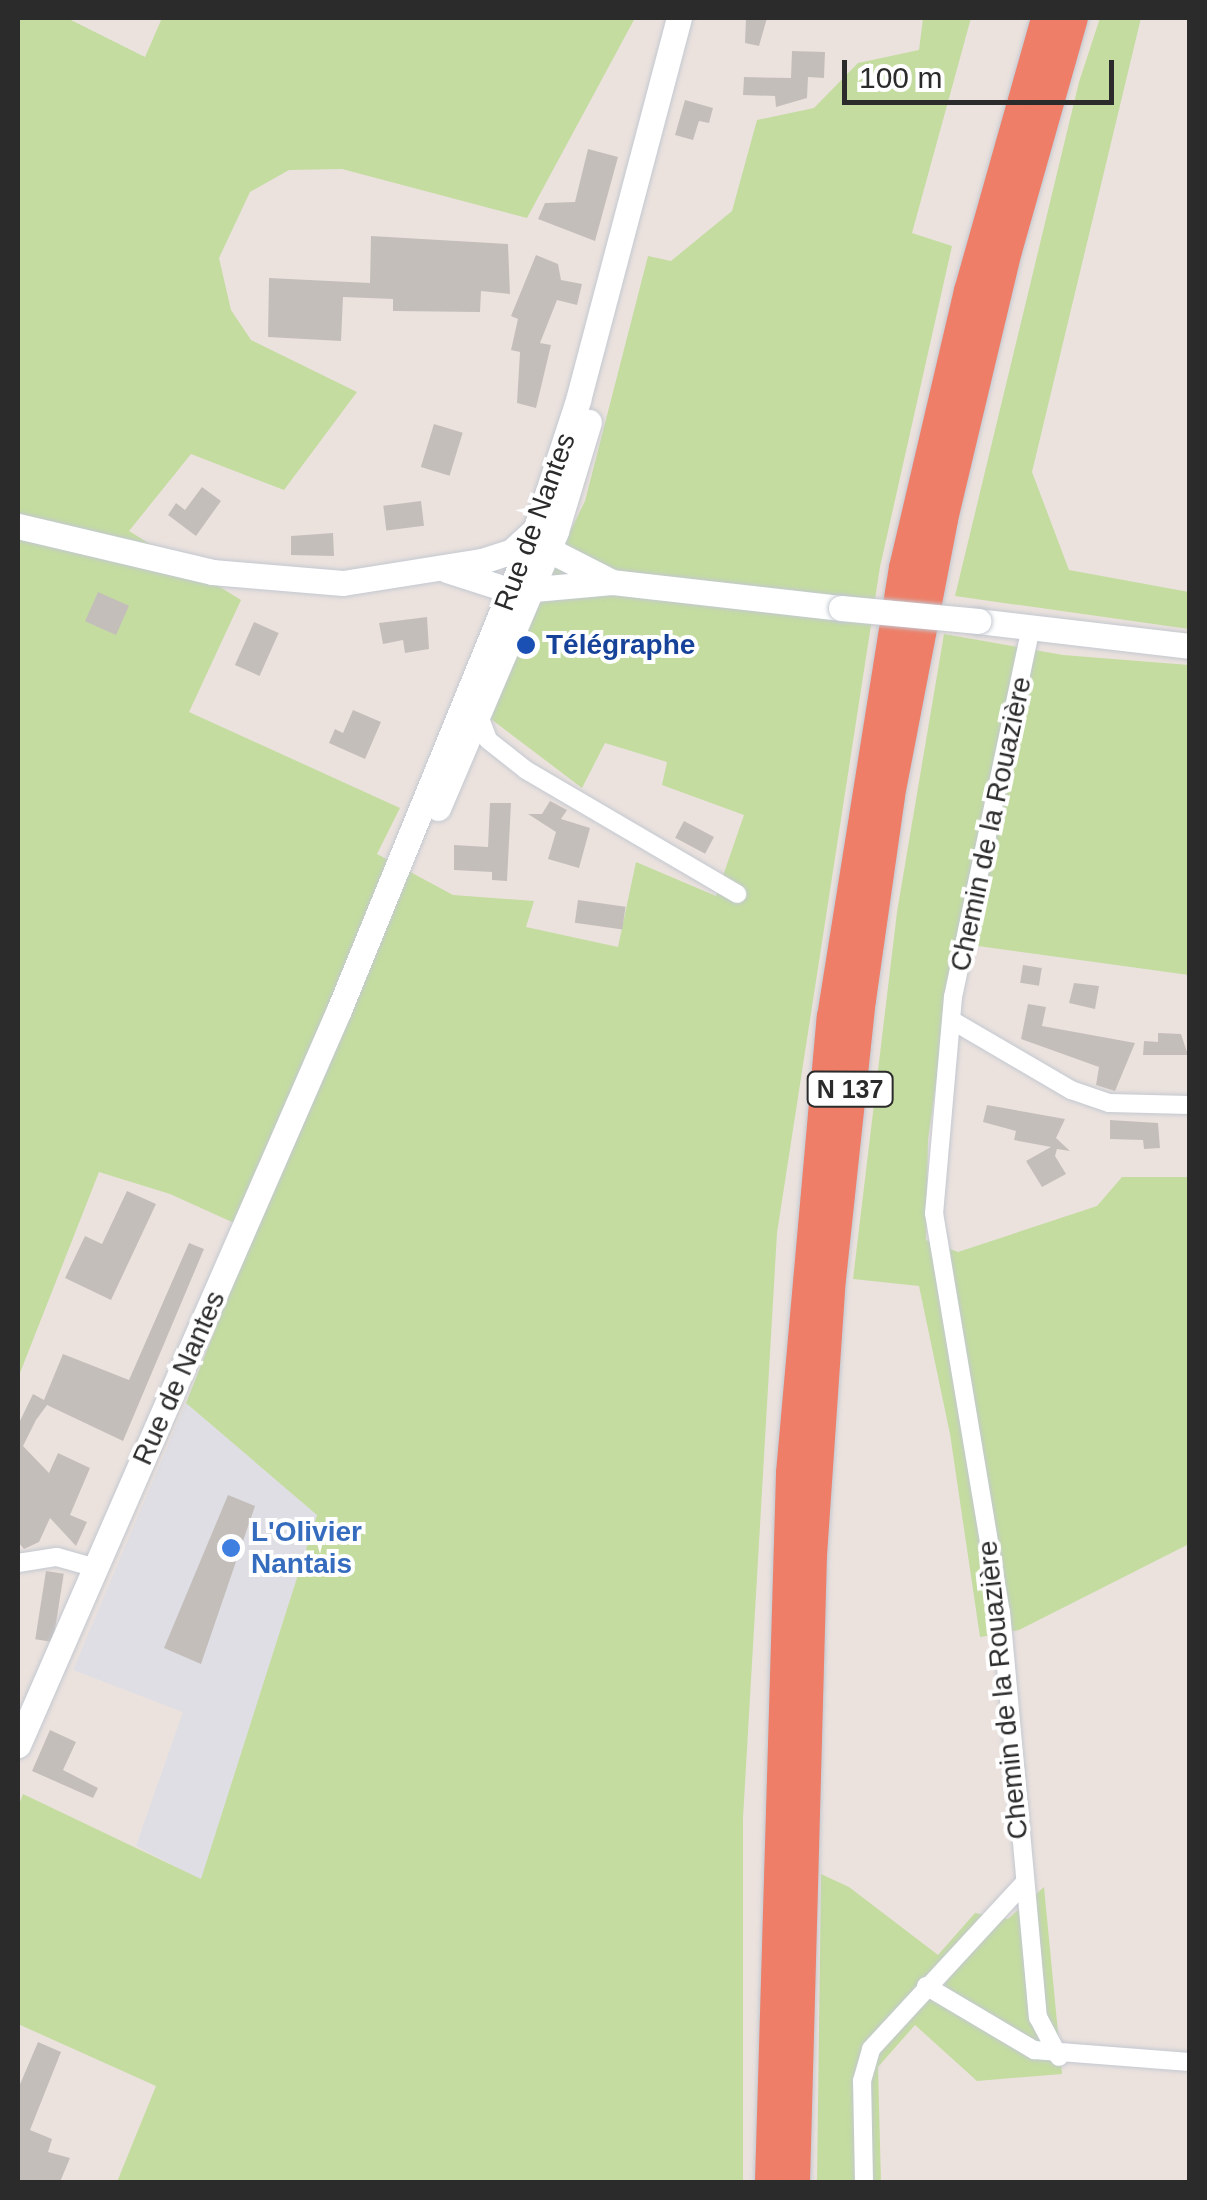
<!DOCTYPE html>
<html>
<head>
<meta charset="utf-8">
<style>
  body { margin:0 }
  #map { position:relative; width:1207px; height:2200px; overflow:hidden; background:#ebe2de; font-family:Helvetica,sans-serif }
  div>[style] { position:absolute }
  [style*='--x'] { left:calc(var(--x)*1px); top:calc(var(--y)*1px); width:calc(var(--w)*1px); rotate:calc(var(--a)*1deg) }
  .industrial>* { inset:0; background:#dedee4 }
  .green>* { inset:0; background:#c4dca0 }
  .building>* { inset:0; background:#c4beba; transform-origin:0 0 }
  .roads { filter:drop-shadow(0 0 2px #c3c8d0) drop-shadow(0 0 2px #c3c8d0) }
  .street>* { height:18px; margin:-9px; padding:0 9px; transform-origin:9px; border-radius:9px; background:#fff }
  .secondary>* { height:25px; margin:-12.5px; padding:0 12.5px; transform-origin:12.5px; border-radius:12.5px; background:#fff }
  .highway>* { height:30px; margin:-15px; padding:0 15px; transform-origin:15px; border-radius:15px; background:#ee7e67 }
  .bridges { filter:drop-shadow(0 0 2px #c3c8d0) drop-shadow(0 0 2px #c3c8d0) }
  .secondary-bridge>* { height:25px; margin:-12.5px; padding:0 12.5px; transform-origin:12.5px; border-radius:12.5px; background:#fff }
  .dots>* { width:28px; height:28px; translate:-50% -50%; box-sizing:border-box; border:5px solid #fff; border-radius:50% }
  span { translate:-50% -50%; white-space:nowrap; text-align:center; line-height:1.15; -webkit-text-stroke:8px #fff; paint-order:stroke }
  .shield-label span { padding:2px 8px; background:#fff; border:2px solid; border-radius:8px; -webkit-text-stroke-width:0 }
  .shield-label { font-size:25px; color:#2b2b2b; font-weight:700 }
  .street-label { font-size:28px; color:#2b2b2b }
  .transit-label { font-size:28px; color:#164399; font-weight:700 }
  .left { translate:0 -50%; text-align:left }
  .shop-label { font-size:28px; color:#366cbe; font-weight:700 }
  .frame { position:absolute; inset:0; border:20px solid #2b2b2b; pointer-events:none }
  .scale { position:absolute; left:842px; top:60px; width:272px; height:45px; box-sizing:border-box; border:5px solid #2b2b2b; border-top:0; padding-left:12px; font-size:30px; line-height:35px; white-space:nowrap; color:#2b2b2b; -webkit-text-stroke:8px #fff; paint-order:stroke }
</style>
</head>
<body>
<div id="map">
  <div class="industrial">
    <i style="clip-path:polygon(186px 1403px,317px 1515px,201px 1880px,136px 1846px,183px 1712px,73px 1670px)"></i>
  </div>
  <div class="green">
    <i style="clip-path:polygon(18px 18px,67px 18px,145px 57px,162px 18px,635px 18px,527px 218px,342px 169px,289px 170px,250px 192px,219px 258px,231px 310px,251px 340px,357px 392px,284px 490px,191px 454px,129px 531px,241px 600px,189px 712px,400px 808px,377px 854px,453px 895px,534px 901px,526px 927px,618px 947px,636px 862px,716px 896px,744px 815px,662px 785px,667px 762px,605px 743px,582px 788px,491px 719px,524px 627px,585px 501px,648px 256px,671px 261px,732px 211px,757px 120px,814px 108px,858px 63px,919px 50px,923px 18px,971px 18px,912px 233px,952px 246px,880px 567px,777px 1233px,743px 1818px,743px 2182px,117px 2182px,156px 2086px,18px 2024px,18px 1807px,23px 1794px,201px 1879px,317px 1515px,186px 1403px,254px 1232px,170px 1194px,99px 1172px,18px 1378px)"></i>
    <i style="clip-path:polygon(1100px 18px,1141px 18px,1032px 472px,1069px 570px,1189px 592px,1189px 629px,955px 596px,1079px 82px)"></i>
    <i style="clip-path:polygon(944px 634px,1063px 655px,1189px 665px,1189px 975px,956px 943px,928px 1140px,926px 1240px,958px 1252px,1097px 1206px,1122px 1177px,1189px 1177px,1189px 1544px,1019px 1630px,980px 1637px,950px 1434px,919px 1286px,853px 1279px,897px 912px)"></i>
    <i style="clip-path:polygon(821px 1874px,849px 1887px,938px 1955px,975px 1913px,1008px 1919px,1044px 1887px,1062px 2074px,977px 2081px,915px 2025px,878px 2067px,881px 2182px,817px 2182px)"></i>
  </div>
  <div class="building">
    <i style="clip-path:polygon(746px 18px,767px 18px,759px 46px,745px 43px)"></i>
    <i style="clip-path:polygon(792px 51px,825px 52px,824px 78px,808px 77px,807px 98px,776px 107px,775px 96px,743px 95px,744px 77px,791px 78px)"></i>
    <i style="clip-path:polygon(685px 100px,713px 108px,709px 123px,699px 121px,693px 140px,675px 135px)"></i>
    <i style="clip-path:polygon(588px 149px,618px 157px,595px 241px,538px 219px,545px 203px,575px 202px)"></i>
    <i style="clip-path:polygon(371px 236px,508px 244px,510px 294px,481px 291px,480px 312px,393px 311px,393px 299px,343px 297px,341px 341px,268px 337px,269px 278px,370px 283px)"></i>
    <i style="clip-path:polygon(536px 255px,558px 264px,561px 280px,582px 284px,577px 305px,557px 300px,540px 343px,551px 345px,536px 408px,517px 403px,520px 352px,511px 350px,518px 319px,511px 316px)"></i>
    <i style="left:434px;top:424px;width:30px;height:45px;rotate:17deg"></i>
    <i style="clip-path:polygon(202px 487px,221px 501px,196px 536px,168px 515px,176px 503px,185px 510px)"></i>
    <i style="left:421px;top:501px;width:25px;height:38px;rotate:83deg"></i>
    <i style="clip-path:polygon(333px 533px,334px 556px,291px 555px,291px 536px)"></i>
    <i style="left:98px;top:592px;width:34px;height:32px;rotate:24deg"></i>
    <i style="clip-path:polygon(427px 617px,429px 649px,405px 653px,403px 640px,383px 644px,379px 623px)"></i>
    <i style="left:254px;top:622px;width:27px;height:47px;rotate:24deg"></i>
    <i style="clip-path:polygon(353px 710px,381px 722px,365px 759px,329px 743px,335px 729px,343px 733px)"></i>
    <i style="clip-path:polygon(550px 801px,567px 810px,561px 819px,590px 828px,579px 868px,548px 859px,556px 832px,528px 814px,542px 814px)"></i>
    <i style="clip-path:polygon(490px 803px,511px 803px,507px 881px,492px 880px,492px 872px,454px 870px,454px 845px,488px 847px)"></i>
    <i style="left:684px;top:821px;width:34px;height:19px;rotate:28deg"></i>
    <i style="left:578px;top:900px;width:48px;height:23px;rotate:8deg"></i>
    <i style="left:1023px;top:965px;width:19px;height:18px;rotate:9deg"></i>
    <i style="clip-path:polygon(1074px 983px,1099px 986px,1095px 1009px,1069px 1003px)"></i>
    <i style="clip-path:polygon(1028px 1004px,1046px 1007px,1042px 1026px,1135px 1043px,1115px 1091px,1096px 1085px,1099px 1067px,1021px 1039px)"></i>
    <i style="clip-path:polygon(1158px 1033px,1181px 1034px,1188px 1055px,1143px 1055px,1144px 1041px,1158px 1042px)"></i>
    <i style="clip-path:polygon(987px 1105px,1065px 1119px,1056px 1138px,1070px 1151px,1057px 1149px,1055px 1156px,1066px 1174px,1042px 1187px,1026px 1161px,1051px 1147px,1014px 1140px,1016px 1131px,983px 1122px)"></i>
    <i style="clip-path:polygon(1110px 1120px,1158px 1123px,1160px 1148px,1144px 1149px,1143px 1140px,1110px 1139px)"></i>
    <i style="clip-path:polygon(127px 1191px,156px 1204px,111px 1300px,65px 1278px,85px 1236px,102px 1244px)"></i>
    <i style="clip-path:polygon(189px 1243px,204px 1249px,123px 1441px,47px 1405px,36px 1420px,23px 1446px,49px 1473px,58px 1453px,90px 1468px,70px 1515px,87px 1522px,76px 1546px,50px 1518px,39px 1542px,24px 1549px,18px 1542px,18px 1425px,33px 1394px,44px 1400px,63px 1354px,129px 1380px)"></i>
    <i style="clip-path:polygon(228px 1495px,255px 1506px,201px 1664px,164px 1648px)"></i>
    <i style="left:46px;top:1571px;width:18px;height:69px;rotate:9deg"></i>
    <i style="clip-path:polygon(50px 1730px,76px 1742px,63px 1770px,98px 1788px,93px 1798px,32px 1771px)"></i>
    <i style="clip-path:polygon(38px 2042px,61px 2052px,30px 2130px,52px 2139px,48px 2152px,70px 2158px,60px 2182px,18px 2182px,18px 2089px)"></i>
  </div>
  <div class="roads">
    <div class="street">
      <i style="--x:1031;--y:627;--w:378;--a:101.9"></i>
      <i style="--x:953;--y:997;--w:217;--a:95"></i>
      <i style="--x:934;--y:1213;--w:405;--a:80.5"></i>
      <i style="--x:1001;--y:1612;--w:407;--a:84.8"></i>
      <i style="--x:1038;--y:2017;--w:45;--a:62.3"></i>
      <i style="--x:479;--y:716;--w:26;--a:69"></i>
      <i style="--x:488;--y:740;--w:48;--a:38.3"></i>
      <i style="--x:526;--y:770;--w:245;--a:30.4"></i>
      <i style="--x:953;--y:1021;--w:137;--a:30.3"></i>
      <i style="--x:1071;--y:1090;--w:40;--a:18.9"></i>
      <i style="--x:1109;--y:1103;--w:81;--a:1.4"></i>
      <i style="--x:18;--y:1563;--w:39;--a:-9"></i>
      <i style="--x:57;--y:1557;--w:41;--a:15.8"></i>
      <i style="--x:926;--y:1986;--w:126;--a:30.7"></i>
      <i style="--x:1034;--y:2050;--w:156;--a:4.4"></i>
      <i style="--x:864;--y:2182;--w:101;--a:-91.1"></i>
      <i style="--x:862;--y:2081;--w:33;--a:-74"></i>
      <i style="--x:871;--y:2049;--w:224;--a:-47.3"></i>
    </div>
    <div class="secondary">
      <i style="--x:18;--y:526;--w:199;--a:13.3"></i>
      <i style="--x:212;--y:572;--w:131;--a:4.8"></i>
      <i style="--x:343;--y:583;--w:141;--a:-9"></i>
      <i style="--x:482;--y:561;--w:32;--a:-18"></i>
      <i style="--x:512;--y:551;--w:26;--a:-43"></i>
      <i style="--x:535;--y:552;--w:22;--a:5"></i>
      <i style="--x:557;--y:554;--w:62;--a:27"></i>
      <i style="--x:447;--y:570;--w:68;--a:17.9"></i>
      <i style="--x:512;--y:591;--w:100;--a:-5.1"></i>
      <i style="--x:612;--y:582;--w:230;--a:6.5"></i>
      <i style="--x:978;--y:621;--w:213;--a:6.7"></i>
      <i style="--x:438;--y:808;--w:301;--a:-66.9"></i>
      <i style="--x:556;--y:531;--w:114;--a:-73.2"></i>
      <i style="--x:18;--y:1745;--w:802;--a:-66.41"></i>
      <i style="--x:339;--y:1010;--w:524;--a:-67.79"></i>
      <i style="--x:537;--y:525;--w:132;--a:-71.8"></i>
      <i style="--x:578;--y:400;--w:395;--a:-75.2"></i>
    </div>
    <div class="highway">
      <i style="--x:770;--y:2182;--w:709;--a:-88.3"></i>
      <i style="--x:791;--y:1473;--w:458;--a:-84.9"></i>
      <i style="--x:832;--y:1017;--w:455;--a:-80.9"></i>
      <i style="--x:904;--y:568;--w:285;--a:-76.8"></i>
      <i style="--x:969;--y:291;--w:284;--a:-74.2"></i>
      <i style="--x:795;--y:2182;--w:627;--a:-88.45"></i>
      <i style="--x:812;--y:1555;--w:277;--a:-86.1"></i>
      <i style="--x:831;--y:1279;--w:281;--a:-83.9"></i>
      <i style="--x:861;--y:1000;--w:207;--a:-81.9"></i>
      <i style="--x:890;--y:795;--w:281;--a:-79.1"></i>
      <i style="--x:943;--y:519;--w:276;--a:-76.6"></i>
      <i style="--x:1007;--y:251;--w:242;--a:-74.2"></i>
    </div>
  </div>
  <div class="bridges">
    <div class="secondary-bridge">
      <i style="--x:841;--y:608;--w:138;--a:5.4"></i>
    </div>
  </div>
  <div class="dots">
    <i style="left:526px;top:645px;background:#1a4fb4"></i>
    <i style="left:231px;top:1548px;background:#3f7fe0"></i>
  </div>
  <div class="shield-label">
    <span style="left:850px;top:1089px">N 137</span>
  </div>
  <div class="street-label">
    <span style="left:535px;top:522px;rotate:-70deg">Rue de Nantes</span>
    <span style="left:991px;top:824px;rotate:-78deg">Chemin de la Rouazière</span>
    <span style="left:179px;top:1378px;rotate:-66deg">Rue de Nantes</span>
    <span style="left:1003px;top:1690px;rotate:-96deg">Chemin de la Rouazière</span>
  </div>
  <div class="transit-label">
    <span class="left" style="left:546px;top:645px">Télégraphe</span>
  </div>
  <div class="shop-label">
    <span class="left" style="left:251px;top:1548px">L'Olivier<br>Nantais</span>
  </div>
  <div class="frame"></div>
  <div class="scale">100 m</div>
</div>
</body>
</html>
